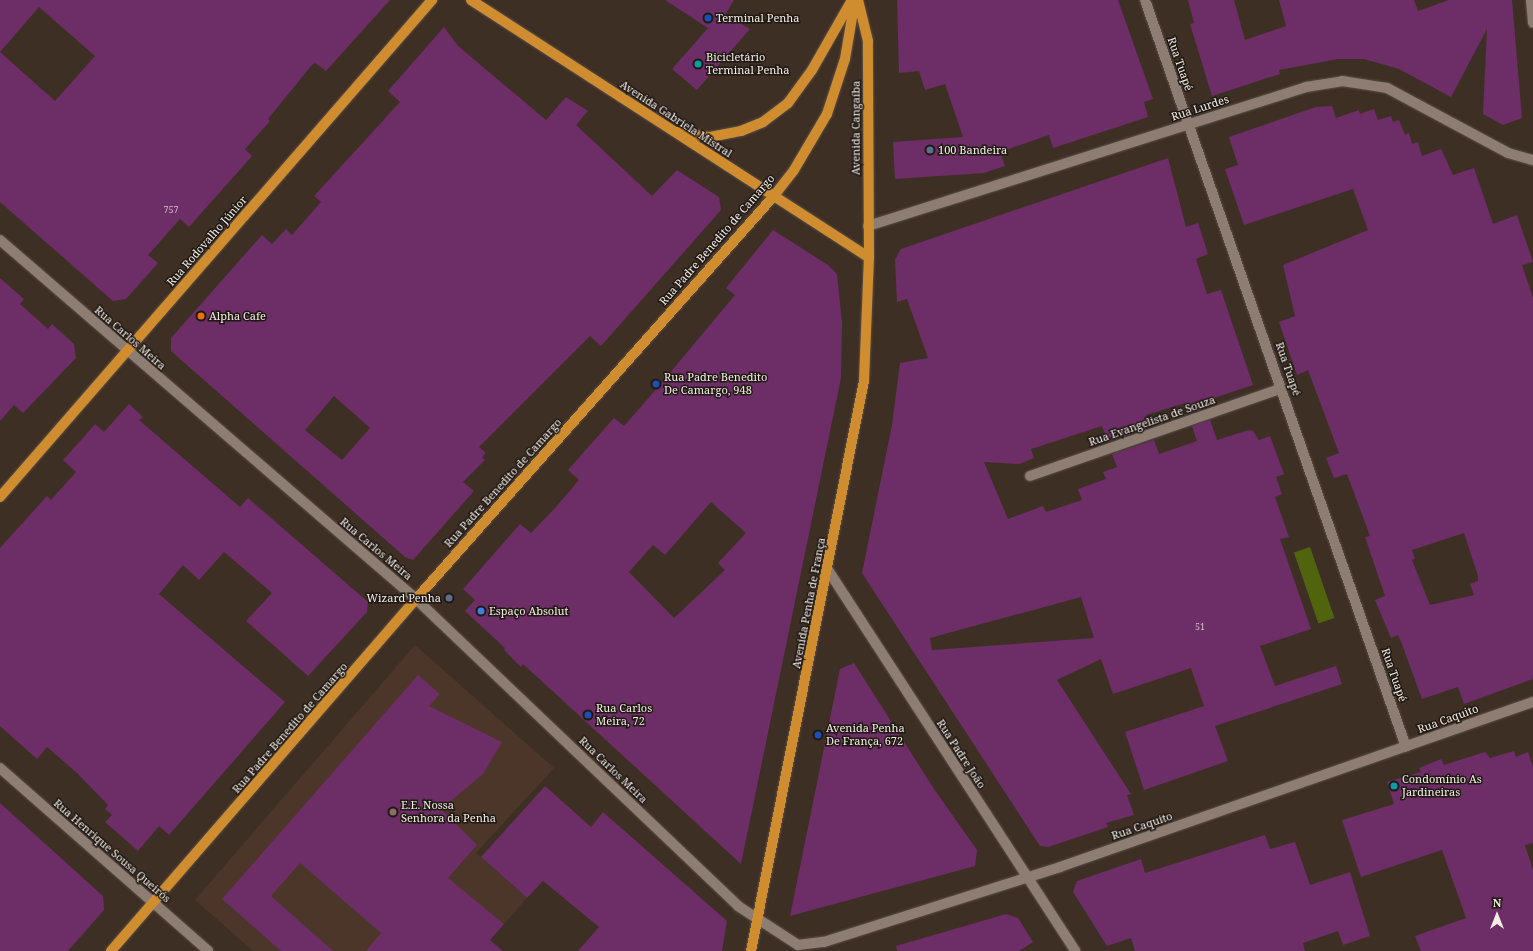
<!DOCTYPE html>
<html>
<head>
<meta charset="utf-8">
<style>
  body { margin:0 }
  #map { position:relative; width:1533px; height:951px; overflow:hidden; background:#3e2f25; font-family:"Noto Serif",serif }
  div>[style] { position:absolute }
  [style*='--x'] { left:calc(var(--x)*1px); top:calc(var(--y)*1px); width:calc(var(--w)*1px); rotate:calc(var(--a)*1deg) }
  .built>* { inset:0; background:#4b3629 }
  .green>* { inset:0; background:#50640e; transform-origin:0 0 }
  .building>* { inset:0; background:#6d2d66 }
  .roads { filter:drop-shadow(0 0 1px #5b4f46) drop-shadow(0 0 1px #5b4f46) }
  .minor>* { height:10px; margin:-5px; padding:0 5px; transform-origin:5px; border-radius:5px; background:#8e7d72 }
  .major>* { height:10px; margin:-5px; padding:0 5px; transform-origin:5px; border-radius:5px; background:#cf8d2f }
  .dots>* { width:11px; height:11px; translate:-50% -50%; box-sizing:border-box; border:2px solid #1f1914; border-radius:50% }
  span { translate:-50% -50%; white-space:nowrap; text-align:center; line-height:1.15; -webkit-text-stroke:3px #1f1914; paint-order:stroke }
  .number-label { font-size:9px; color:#d4bdc7 }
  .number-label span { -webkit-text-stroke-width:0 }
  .poi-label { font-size:11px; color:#f7ede7 }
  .left { translate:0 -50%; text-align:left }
  .right { translate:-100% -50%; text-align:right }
  .street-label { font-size:11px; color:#f7ede7 }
  .north { position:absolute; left:1477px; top:895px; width:40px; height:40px; -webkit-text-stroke:3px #1f1914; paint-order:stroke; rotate:0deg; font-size:11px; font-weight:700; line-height:16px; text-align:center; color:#f7ede7 }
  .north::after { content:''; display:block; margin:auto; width:14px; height:18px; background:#f7ede7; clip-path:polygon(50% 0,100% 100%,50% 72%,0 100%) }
</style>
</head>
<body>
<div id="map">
  <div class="built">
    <i style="clip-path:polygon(415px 645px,554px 768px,476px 853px,527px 898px,490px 940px,413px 951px,253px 951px,195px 900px)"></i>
  </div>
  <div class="green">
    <i style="left:1310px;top:547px;width:75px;height:17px;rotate:71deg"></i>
  </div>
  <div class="building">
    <i style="clip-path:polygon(evenodd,0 0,390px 0,326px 71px,315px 63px,311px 66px,268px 119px,270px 121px,245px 149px,252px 156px,189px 227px,180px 219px,148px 255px,158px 263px,126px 299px,113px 301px,0 202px,0 0,39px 7px,95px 56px,55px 101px,0 52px,39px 7px)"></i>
    <i style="clip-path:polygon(665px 0,734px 0,725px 15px,750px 29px,697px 90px,672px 69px,708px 28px)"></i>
    <i style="clip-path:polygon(897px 0,1118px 0,1153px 99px,1144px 102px,1148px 117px,1053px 148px,1049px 135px,1000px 152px,1005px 166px,984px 173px,895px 179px,893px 142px,963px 137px,945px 84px,925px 90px,919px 71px,899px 73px)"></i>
    <i style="clip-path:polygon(1188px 0,1234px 0,1245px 40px,1286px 26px,1279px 0,1414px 0,1418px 11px,1449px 0,1512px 0,1522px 118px,1503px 125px,1483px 114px,1487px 29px,1451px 97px,1399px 69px,1364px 59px,1338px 59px,1279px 70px,1280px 74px,1212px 96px,1190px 24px,1194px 23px)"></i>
    <i style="clip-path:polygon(evenodd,444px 27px,458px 46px,546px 120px,566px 97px,588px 111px,576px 125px,652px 196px,677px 170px,719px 197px,721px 210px,601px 346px,590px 336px,479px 447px,486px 453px,482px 457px,485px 460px,463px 482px,474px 491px,413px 560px,405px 557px,171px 351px,171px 338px,262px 235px,272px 244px,286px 229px,292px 235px,321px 202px,314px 196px,400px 102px,388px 91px,444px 27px,334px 396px,370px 428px,342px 460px,305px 430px,334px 396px)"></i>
    <i style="clip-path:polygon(evenodd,1332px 106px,1336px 118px,1359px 110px,1360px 114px,1374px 109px,1378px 120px,1391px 116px,1393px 122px,1399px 120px,1405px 135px,1409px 133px,1412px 144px,1418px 142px,1422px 156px,1441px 149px,1453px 175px,1474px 168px,1493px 224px,1517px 215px,1533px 262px,1522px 265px,1533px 298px,1533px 679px,1464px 704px,1458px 687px,1422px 699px,1400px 639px,1398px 635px,1391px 638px,1375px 600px,1385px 596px,1365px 537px,1370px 536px,1347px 474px,1334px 478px,1326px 458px,1339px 453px,1308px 370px,1297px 375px,1279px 322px,1295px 316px,1283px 265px,1368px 230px,1353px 189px,1244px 225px,1225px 169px,1238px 165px,1229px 137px,1316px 107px,1332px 106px,1464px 533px,1478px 576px,1478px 581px,1470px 584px,1474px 595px,1430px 605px,1412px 560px,1415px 559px,1412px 550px,1464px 533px)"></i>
    <i style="clip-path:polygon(evenodd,1168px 158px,1186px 227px,1198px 223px,1208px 254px,1196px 259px,1207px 294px,1221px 290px,1253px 385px,1205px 401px,1206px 407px,1188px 414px,1185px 403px,1146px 415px,1150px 427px,1108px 442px,1102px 426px,1031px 449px,1034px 458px,1019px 464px,984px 462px,1008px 519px,1043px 506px,1046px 512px,1082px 500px,1078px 489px,1106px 479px,1103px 472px,1117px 467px,1112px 454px,1154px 440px,1159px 454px,1197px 441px,1192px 426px,1210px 420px,1217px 440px,1249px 430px,1253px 431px,1259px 440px,1270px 436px,1284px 474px,1276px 477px,1282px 494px,1275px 497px,1289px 537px,1280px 539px,1311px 629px,1260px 646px,1275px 686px,1336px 666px,1342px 684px,1215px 726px,1228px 761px,1144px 790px,1125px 732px,1204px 706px,1191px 668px,1113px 694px,1101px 659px,1057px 680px,1131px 794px,1127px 795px,1134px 815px,1106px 823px,1108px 827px,1048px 847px,1040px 846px,862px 573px,892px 425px,900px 363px,928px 358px,907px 299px,897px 302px,895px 260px,901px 249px,1168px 158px,1081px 597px,1094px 638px,932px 650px,930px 638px,1081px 597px)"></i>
    <i style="clip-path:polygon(evenodd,773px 230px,828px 265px,837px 274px,842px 323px,841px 378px,741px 864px,523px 664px,521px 667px,504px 650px,505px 648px,465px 611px,475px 600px,463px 589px,520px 524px,531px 533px,556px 507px,579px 480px,568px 470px,614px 418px,624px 426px,659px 386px,735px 295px,726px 288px,773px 230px,711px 502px,746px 533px,718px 563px,725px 570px,674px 618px,629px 572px,653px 545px,665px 555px,711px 502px)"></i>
    <i style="clip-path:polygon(0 278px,24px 299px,20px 304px,48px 329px,52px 324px,74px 344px,76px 358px,23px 413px,14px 405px,0 421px)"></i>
    <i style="clip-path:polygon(129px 404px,143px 417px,139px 420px,240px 507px,248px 498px,368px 602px,367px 612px,308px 676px,246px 621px,272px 593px,224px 552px,199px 580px,183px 565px,159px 594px,285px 702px,169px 835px,159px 826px,138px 851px,105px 822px,112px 815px,105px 809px,108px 805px,77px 773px,47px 747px,37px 759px,0 726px,0 548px,47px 496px,51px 500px,76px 472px,63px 460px,83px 438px,95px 424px,104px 432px)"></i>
    <i style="clip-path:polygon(854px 663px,934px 789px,977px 850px,975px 866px,790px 916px,840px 669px)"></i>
    <i style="clip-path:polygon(418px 675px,440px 694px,429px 706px,502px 742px,483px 774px,441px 809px,477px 845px,448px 878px,504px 924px,490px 940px,503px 951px,366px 951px,381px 933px,300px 863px,271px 896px,333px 951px,281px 951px,222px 899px)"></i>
    <i style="clip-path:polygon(1514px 751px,1516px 757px,1528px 752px,1533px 767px,1533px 843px,1525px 845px,1533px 870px,1533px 951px,1421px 951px,1415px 936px,1466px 918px,1442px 850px,1361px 877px,1342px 820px,1394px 804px,1387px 782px,1421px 772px,1419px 768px,1441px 759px,1444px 765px,1485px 752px,1490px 758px)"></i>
    <i style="clip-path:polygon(545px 786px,591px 827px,603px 812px,727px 921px,722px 951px,578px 951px,599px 927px,543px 881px,527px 898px,481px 857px)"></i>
    <i style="clip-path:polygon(0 803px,103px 896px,104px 910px,68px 951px,0 951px)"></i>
    <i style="clip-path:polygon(1265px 835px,1270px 849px,1295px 842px,1310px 885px,1350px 872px,1370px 936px,1343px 945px,1338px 931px,1303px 943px,1305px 951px,1135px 951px,1131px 938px,1107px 946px,1073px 892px,1077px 881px,1141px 859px,1145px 873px)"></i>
    <i style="clip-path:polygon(1006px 914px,1018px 918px,1033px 942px,1019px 951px,897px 951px,896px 946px)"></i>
  </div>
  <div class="roads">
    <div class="minor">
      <i style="--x:1145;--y:0;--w:791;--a:70.74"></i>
      <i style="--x:1531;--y:0;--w:23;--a:85"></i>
      <i style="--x:868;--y:226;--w:460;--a:-17.6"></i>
      <i style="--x:1306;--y:87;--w:36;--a:-9"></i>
      <i style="--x:1342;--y:81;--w:46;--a:8.8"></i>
      <i style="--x:1387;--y:88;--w:137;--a:28.2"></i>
      <i style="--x:1508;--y:153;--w:26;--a:16"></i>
      <i style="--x:0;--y:240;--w:549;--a:40.79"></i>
      <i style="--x:416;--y:599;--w:445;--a:43.6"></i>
      <i style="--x:738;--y:906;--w:72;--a:33"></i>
      <i style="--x:798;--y:945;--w:26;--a:-7"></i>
      <i style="--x:824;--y:942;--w:248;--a:-17.6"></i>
      <i style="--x:1060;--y:867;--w:501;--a:-19.23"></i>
      <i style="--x:1030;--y:476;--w:267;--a:-19.2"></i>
      <i style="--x:828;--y:570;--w:454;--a:57"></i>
      <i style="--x:0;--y:768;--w:277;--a:41.3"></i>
    </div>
    <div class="major">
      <i style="--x:471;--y:0;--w:474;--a:32.9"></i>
      <i style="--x:677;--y:132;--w:33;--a:9"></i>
      <i style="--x:710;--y:137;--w:32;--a:-11"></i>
      <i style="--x:741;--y:131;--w:24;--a:-22"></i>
      <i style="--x:763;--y:122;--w:31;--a:-37"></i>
      <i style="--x:788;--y:103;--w:41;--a:-54"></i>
      <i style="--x:812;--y:70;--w:81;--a:-60.3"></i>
      <i style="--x:0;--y:497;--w:659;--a:-49"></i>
      <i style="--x:111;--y:951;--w:466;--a:-49.1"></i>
      <i style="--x:416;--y:599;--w:538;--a:-48.39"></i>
      <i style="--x:773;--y:197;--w:34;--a:-52"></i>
      <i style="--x:794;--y:170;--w:65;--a:-59.5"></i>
      <i style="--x:827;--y:114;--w:58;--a:-71.9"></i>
      <i style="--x:845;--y:59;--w:60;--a:-80.4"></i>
      <i style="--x:751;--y:951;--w:581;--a:-78.79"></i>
      <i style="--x:864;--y:381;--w:124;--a:-87.7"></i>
      <i style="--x:869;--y:257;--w:216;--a:-90.3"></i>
      <i style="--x:868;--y:41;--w:42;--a:-103.7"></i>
    </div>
  </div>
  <div class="dots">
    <i style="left:708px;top:18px;background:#1a4fb4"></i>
    <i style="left:698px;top:64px;background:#0f9aa8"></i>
    <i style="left:930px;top:150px;background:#5c6f8a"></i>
    <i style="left:201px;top:316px;background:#e8710a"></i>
    <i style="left:656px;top:384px;background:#1a4fb4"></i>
    <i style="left:449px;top:598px;background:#5c6f8a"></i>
    <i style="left:481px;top:611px;background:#3f7fe0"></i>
    <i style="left:588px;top:715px;background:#1a4fb4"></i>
    <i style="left:818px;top:735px;background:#1a4fb4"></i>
    <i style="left:1394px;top:786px;background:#0f9aa8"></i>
    <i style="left:393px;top:812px;background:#8d6e63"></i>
  </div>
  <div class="number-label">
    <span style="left:171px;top:210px">757</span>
    <span style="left:1200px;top:627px">51</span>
  </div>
  <div class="poi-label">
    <span class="left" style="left:716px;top:18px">Terminal Penha</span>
    <span class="left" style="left:706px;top:64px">Bicicletário<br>Terminal Penha</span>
    <span class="left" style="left:938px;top:150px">100 Bandeira</span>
    <span class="left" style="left:209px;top:316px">Alpha Cafe</span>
    <span class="left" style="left:664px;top:384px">Rua Padre Benedito<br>De Camargo, 948</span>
    <span class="right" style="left:441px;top:598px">Wizard Penha</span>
    <span class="left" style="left:489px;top:611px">Espaço Absolut</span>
    <span class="left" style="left:596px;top:715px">Rua Carlos<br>Meira, 72</span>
    <span class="left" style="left:826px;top:735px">Avenida Penha<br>De França, 672</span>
    <span class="left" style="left:1402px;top:786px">Condomínio As<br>Jardineiras</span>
    <span class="left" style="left:401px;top:812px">E.E. Nossa<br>Senhora da Penha</span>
  </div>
  <div class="street-label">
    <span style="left:1180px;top:64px;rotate:71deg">Rua Tuapé</span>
    <span style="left:1200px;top:108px;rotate:-18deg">Rua Lurdes</span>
    <span style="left:676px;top:119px;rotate:33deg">Avenida Gabriela Mistral</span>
    <span style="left:856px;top:128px;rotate:-90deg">Avenida Cangaíba</span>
    <span style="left:717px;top:240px;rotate:-49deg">Rua Padre Benedito de Camargo</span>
    <span style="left:207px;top:241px;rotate:-49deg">Rua Rodovalho Júnior</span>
    <span style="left:130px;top:338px;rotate:41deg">Rua Carlos Meira</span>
    <span style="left:1288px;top:369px;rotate:71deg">Rua Tuapé</span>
    <span style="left:1152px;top:421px;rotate:-19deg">Rua Evangelista de Souza</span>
    <span style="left:503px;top:483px;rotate:-48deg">Rua Padre Benedito de Camargo</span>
    <span style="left:376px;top:549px;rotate:40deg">Rua Carlos Meira</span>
    <span style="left:809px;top:603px;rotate:-79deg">Avenida Penha de França</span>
    <span style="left:1394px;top:675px;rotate:71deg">Rua Tuapé</span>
    <span style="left:1448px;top:719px;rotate:-20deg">Rua Caquito</span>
    <span style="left:290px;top:728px;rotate:-49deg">Rua Padre Benedito de Camargo</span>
    <span style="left:961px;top:754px;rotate:57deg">Rua Padre João</span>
    <span style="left:613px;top:770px;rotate:44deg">Rua Carlos Meira</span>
    <span style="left:1142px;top:826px;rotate:-19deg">Rua Caquito</span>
    <span style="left:112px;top:851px;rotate:41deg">Rua Henrique Sousa Queirós</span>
  </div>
  <div class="north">N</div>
</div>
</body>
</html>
